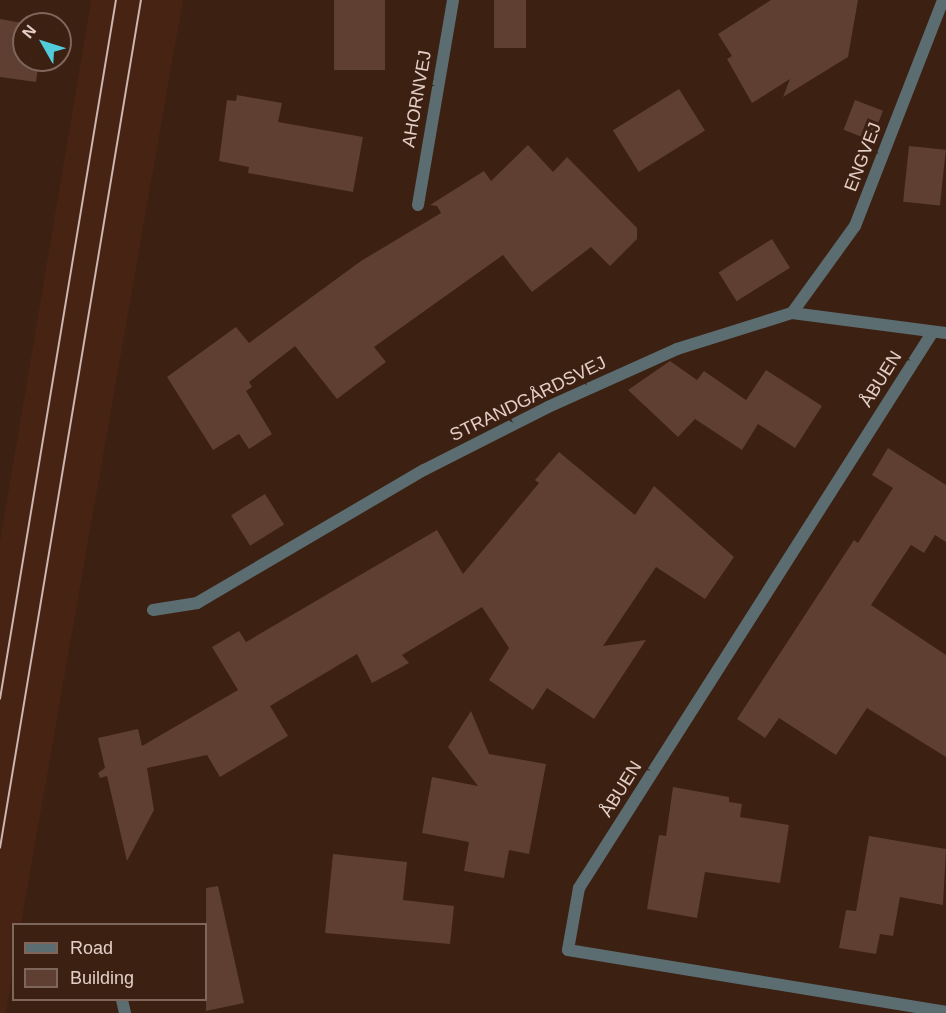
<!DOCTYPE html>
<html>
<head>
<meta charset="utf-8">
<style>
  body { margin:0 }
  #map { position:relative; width:946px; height:1013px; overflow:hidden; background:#3c2012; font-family:Arial,sans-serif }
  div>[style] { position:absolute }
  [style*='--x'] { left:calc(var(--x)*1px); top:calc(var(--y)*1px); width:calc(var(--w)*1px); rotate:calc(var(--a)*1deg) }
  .built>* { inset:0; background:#462312 }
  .building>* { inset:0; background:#5e3f31; transform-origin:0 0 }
  .street>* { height:12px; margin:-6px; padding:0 6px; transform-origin:6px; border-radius:6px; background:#5b6d70 }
  .tram>* { height:1.5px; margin:-0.75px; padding:0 0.75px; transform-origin:0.75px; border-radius:0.75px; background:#ccb6ae }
  span { translate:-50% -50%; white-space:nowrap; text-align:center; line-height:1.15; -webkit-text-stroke:6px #3c2012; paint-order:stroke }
  .street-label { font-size:18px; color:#e3cfc7 }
  .legend { position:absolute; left:12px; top:923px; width:195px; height:78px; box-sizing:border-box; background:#3c2012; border:2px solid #7f665a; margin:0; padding:8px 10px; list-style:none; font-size:18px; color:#e3cfc7 }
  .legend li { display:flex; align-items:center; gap:12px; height:30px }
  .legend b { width:30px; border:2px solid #7f665a }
  .north { position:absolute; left:12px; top:12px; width:60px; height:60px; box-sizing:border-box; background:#3c2012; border:2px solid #7f665a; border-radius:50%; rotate:309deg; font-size:16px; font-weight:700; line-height:24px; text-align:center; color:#e3cfc7 }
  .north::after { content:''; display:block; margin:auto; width:21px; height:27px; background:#52cbda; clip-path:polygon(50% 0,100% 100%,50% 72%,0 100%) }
</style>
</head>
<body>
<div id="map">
  <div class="built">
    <i style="clip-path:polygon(91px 0,183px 0,21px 924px,14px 924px,13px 969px,6px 1013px,0 1013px,0 542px)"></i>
  </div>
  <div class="building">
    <i style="left:334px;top:0;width:51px;height:70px"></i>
    <i style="left:494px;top:0;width:32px;height:48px"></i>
    <i style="clip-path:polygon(771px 0,858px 0,848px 57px,783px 97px,790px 79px,752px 103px,727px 59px,732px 56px,718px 34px)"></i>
    <i style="clip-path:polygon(0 19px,28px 24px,24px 24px,24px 60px,39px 60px,36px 82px,0 77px)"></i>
    <i style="left:679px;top:89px;width:49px;height:78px;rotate:58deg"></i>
    <i style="clip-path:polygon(237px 95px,282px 103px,278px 122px,363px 137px,353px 192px,248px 173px,249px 167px,219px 161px,227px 100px,236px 101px)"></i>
    <i style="left:855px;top:100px;width:30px;height:32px;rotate:21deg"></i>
    <i style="clip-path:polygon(528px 145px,553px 172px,567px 157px,637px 228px,637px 239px,610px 266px,591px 247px,532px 292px,503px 255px,374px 347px,386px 362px,337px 399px,295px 346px,249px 382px,252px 387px,246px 391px,272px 434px,249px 449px,239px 434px,213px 450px,167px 377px,236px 327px,249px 343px,361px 261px,441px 213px,437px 206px,430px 205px,484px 171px,491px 181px)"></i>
    <i style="left:909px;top:146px;width:37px;height:56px;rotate:6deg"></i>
    <i style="left:772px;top:239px;width:34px;height:63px;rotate:58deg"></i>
    <i style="clip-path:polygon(670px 361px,697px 380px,704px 371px,746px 400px,766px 370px,822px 406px,795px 448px,758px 424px,742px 450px,695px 419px,678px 437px,628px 390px)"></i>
    <i style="clip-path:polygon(888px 448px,946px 485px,946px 542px,935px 535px,924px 553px,911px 545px,871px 605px,946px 655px,946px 757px,867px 708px,836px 755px,779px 718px,765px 738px,737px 719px,854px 540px,858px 543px,893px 488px,872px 475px)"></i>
    <i style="clip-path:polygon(559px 452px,635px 515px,654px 486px,734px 557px,705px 599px,656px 567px,603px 646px,646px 640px,594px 719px,547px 688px,533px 710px,489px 680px,509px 648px,482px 607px,402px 655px,409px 663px,372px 683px,357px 654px,270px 706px,288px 736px,220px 777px,207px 755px,147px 768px,154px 810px,127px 861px,107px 776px,100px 778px,98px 773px,105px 768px,98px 738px,138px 729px,142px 746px,238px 690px,212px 647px,239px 631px,246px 642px,437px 530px,463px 574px,539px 483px,535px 480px)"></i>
    <i style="left:265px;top:494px;width:36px;height:40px;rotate:58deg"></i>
    <i style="clip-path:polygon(471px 711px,489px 754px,546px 764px,529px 854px,509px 850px,504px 878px,464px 871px,469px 842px,422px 833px,432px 777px,478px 786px,448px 747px)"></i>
    <i style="clip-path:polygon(673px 787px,729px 797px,729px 802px,742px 804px,740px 817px,789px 825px,780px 883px,705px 872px,697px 918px,647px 909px,659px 835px,666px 836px)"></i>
    <i style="clip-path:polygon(869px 836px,946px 849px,943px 905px,900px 897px,893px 936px,880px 934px,876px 954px,839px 948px,846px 910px,856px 911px)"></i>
    <i style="clip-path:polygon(333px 854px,407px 862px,403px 900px,454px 906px,450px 944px,325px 933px)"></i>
    <i style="clip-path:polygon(218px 886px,244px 1003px,206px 1011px,206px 888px)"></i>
  </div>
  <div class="street">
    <i style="--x:418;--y:205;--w:208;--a:-80.3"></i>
    <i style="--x:792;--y:313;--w:107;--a:-54.1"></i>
    <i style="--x:855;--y:226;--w:243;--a:-68.7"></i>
    <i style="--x:932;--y:333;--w:658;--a:122.46"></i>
    <i style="--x:579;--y:888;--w:63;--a:100.1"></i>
    <i style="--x:568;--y:950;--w:383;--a:9.3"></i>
    <i style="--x:153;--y:610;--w:45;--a:-9"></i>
    <i style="--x:197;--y:603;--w:263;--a:-30.4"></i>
    <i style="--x:424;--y:470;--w:139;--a:-26.9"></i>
    <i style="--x:548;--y:407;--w:141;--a:-24.2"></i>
    <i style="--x:677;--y:349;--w:121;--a:-17.4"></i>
    <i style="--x:792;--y:313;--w:155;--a:7.4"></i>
    <i style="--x:122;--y:1000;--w:13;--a:77"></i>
  </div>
  <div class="tram">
    <i style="--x:0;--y:699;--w:709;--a:-80.58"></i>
    <i style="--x:0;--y:848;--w:860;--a:-80.56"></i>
  </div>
  <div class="street-label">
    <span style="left:417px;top:99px;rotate:-80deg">AHORNVEJ</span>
    <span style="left:863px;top:157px;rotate:-69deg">ENGVEJ</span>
    <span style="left:881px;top:379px;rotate:-58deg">ÅBUEN</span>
    <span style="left:528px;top:399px;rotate:-26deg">STRANDGÅRDSVEJ</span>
    <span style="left:621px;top:789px;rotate:-58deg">ÅBUEN</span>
  </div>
  <ul class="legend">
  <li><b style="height:8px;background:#5b6d70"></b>Road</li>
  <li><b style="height:16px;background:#5e3f31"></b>Building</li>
  </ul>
  <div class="north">N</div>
</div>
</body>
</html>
